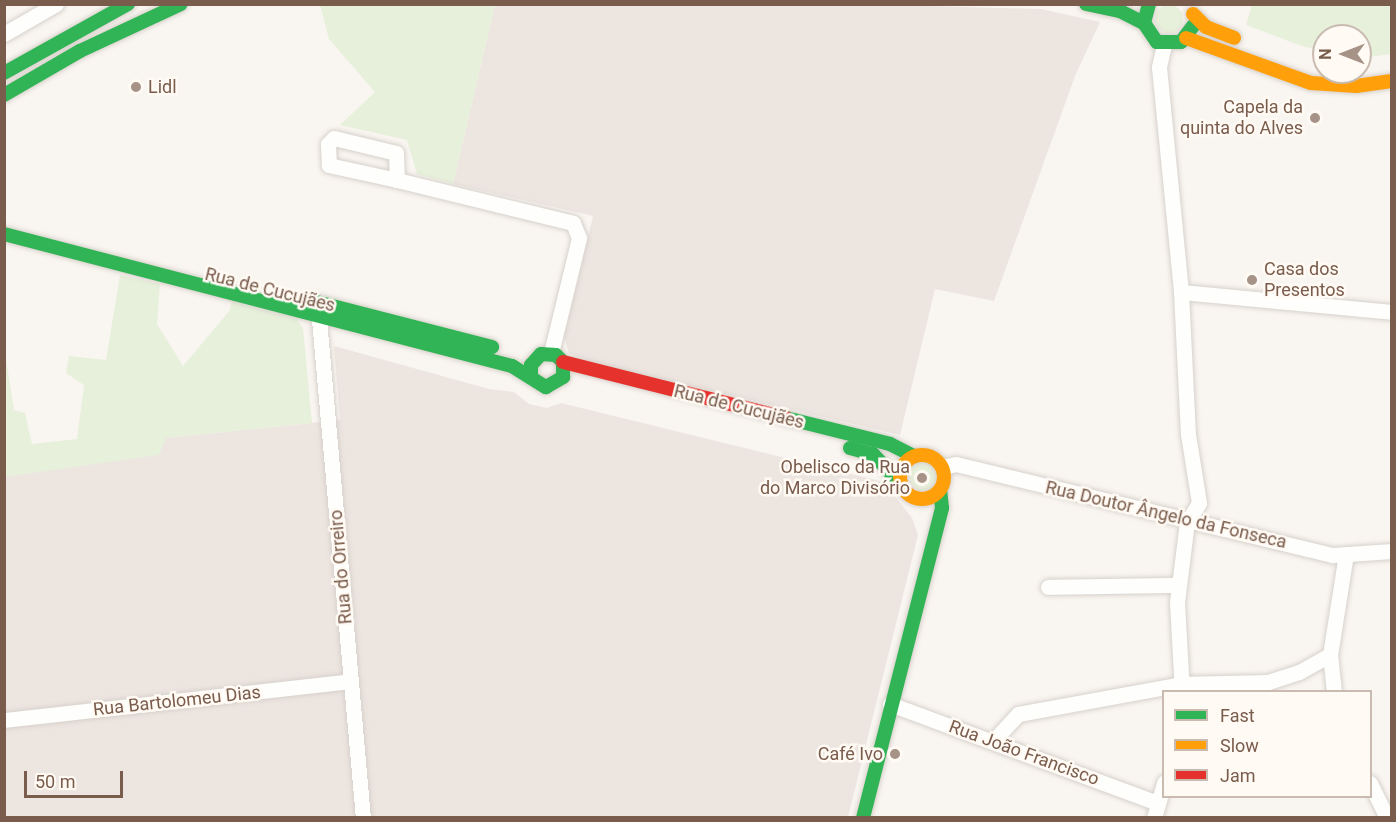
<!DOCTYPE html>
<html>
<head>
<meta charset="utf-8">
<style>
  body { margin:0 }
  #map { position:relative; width:1396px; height:822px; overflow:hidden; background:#f9f5f0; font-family:Roboto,sans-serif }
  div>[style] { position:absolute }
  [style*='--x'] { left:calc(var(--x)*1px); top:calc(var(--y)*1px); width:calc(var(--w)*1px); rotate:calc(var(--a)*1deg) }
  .industrial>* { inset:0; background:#ede5e0 }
  .green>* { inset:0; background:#e7f0db }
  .round { border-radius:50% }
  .roads { filter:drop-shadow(0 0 2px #d7d1cb) drop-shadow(0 0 2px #d7d1cb) }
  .street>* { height:15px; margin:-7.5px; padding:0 7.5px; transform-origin:7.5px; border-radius:7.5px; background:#fefefd }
  .fast>* { height:14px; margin:-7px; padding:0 7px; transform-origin:7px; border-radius:7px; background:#30b455 }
  .slow>* { height:14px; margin:-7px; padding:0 7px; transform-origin:7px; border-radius:7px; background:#ff9f0a }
  .slow>.ring { margin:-7px; padding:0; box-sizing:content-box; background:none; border:14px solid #ff9f0a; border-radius:50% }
  .jam>* { height:14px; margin:-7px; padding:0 7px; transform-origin:7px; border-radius:7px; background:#e5322d }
  .dots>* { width:16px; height:16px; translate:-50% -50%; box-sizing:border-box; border:3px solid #fffaf3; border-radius:50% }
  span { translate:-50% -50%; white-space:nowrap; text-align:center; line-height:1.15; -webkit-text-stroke:5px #fffaf3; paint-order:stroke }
  .poi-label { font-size:18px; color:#7a5c4d }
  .left { translate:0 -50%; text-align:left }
  .right { translate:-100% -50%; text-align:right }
  .street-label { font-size:18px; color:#7a5c4d }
  .frame { position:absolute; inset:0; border:6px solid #7a5c4d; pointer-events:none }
  .legend { position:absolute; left:1162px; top:690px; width:210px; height:108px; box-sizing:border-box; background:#fffaf3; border:2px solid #cabbb1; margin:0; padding:8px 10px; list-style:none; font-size:18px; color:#7a5c4d }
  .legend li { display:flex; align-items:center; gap:12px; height:30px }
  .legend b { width:30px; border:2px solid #cabbb1 }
  .north { position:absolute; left:1312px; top:24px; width:60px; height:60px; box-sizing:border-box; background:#fffaf3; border:2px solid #cabbb1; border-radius:50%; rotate:270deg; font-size:16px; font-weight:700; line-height:24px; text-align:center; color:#7a5c4d }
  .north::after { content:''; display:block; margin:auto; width:21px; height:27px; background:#a69286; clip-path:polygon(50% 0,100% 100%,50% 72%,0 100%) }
  .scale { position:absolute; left:24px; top:771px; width:99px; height:27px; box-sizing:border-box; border:3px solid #7a5c4d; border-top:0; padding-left:8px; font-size:18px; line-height:21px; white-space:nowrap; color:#7a5c4d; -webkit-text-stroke:4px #fffaf3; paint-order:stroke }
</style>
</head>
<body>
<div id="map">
  <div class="industrial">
    <i style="clip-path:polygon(852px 4px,1041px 9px,1100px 22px,1075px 76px,994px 301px,935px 289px,900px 435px,594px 363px,569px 353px,564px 337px,593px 216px,453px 184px,495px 5px)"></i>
    <i style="clip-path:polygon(334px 346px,489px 389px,514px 392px,529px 404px,547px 408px,561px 403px,884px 482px,912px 518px,918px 535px,848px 817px,5px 818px,5px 467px,166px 438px,340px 420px)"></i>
  </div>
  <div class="green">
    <i class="round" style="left:1155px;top:5px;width:28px;height:28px"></i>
    <i style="clip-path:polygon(320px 5px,495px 5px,453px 184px,417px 174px,407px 140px,340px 125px,375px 92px,329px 39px)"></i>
    <i style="clip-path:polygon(1252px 5px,1391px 5px,1391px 54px,1360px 58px,1360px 36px,1324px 36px,1324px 52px,1299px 45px,1246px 25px)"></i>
    <i style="clip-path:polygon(120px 275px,160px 284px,157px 324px,183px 366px,230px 310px,232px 301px,297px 319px,303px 328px,312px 423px,166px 438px,159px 455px,5px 477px,4px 347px,14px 410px,25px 413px,32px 444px,77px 439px,84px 385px,66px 373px,69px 356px,106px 360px)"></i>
    <i class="round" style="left:909px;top:461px;width:30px;height:30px"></i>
  </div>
  <div class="roads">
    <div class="street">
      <i style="--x:4;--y:34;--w:60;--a:-30"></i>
      <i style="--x:1164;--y:45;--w:23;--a:103"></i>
      <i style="--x:1159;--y:67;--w:226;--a:84.4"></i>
      <i style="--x:1181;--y:292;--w:142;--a:87.2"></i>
      <i style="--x:1188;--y:434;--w:70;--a:80.9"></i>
      <i style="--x:1199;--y:503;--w:22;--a:122"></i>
      <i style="--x:397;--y:180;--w:70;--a:-167.6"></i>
      <i style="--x:329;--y:165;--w:21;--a:-93"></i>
      <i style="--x:328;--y:144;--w:8;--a:-45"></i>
      <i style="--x:334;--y:138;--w:64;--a:13.6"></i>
      <i style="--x:396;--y:153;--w:27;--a:88"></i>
      <i style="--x:397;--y:180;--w:181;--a:13.7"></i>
      <i style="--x:573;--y:223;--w:16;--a:68"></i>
      <i style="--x:579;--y:238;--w:118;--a:103.7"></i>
      <i style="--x:1181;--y:292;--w:212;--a:5.4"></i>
      <i style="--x:318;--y:308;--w:512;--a:84.96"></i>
      <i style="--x:942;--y:467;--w:14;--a:-12"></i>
      <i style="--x:956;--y:464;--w:388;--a:13.6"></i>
      <i style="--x:1333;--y:555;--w:59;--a:-3.9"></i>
      <i style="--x:1048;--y:587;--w:129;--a:-0.9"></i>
      <i style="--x:1182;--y:692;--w:90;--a:-93.2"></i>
      <i style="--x:1177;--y:602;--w:81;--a:-82.9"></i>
      <i style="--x:1334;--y:692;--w:37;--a:-96"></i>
      <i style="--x:1330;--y:655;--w:102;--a:-81"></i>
      <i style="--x:890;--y:704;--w:286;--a:20.3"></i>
      <i style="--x:4;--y:720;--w:348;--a:-6.4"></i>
      <i style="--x:993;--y:741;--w:37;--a:-47"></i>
      <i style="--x:1018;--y:714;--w:166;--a:-10.4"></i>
      <i style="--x:1181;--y:684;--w:87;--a:-1.3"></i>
      <i style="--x:1268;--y:682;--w:33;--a:-18"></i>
      <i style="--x:1299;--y:672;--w:35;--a:-29"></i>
      <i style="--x:1370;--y:783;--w:39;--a:64"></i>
      <i style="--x:1154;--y:818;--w:37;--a:-74"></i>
    </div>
    <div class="fast">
      <i style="--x:1086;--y:4;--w:35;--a:12"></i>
      <i style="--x:1120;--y:11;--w:27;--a:27"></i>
      <i style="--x:1149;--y:4;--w:20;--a:105"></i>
      <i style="--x:1144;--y:23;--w:23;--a:56"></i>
      <i style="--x:1157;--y:42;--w:24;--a:0"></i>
      <i style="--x:1181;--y:42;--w:20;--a:-53"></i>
      <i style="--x:4;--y:73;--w:142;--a:-29.1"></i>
      <i style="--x:4;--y:95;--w:88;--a:-30.1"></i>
      <i style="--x:80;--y:51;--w:111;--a:-25"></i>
      <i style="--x:4;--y:234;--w:525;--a:14.57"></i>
      <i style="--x:512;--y:366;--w:40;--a:32"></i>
      <i style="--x:546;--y:387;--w:20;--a:-30"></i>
      <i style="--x:563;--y:377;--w:15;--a:-90"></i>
      <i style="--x:563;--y:362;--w:10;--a:-135"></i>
      <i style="--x:556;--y:355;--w:15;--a:-176"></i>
      <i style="--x:541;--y:354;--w:15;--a:132"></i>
      <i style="--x:531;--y:365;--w:10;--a:90"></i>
      <i style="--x:313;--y:301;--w:185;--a:14.4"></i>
      <i style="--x:786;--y:418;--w:107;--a:14"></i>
      <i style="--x:890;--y:444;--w:27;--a:27"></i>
      <i style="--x:850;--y:448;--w:24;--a:15"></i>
      <i style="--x:873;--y:454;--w:40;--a:47"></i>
      <i style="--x:863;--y:818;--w:320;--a:-75.7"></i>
      <i style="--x:942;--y:508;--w:18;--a:-96"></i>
    </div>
    <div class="slow">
      <i style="--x:1193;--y:14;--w:18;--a:45"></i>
      <i style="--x:1206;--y:27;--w:30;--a:21"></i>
      <i style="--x:1186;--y:38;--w:133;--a:19.8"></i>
      <i style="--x:1311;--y:83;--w:45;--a:3.8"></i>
      <i style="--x:1356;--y:86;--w:36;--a:-8"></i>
      <i class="ring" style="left:900px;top:455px;width:30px;height:30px"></i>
    </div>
    <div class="jam">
      <i style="--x:563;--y:362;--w:230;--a:14.1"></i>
    </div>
  </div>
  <div class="dots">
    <i style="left:136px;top:87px;background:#a69286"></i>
    <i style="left:1315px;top:118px;background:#a69286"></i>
    <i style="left:1252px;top:280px;background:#a69286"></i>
    <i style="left:922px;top:478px;background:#a69286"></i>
    <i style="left:895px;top:754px;background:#a69286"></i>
  </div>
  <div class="poi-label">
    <span class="left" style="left:148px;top:87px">Lidl</span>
    <span class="right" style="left:1303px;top:118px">Capela da<br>quinta do Alves</span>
    <span class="left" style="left:1264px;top:280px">Casa dos<br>Presentos</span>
    <span class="right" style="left:910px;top:478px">Obelisco da Rua<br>do Marco Divisório</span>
    <span class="right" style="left:883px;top:754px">Café Ivo</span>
  </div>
  <div class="street-label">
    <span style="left:270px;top:290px;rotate:14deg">Rua de Cucujães</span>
    <span style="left:739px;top:407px;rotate:14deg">Rua de Cucujães</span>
    <span style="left:1166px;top:515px;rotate:13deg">Rua Doutor Ângelo da Fonseca</span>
    <span style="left:341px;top:567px;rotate:-95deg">Rua do Orreiro</span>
    <span style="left:177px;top:701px;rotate:-6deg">Rua Bartolomeu Dias</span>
    <span style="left:1024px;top:753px;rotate:20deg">Rua João Francisco</span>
  </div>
  <div class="frame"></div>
  <ul class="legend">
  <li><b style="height:8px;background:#30b455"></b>Fast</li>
  <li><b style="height:8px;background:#ff9f0a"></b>Slow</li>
  <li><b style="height:8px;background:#e5322d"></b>Jam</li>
  </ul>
  <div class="north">N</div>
  <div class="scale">50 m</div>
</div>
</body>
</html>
